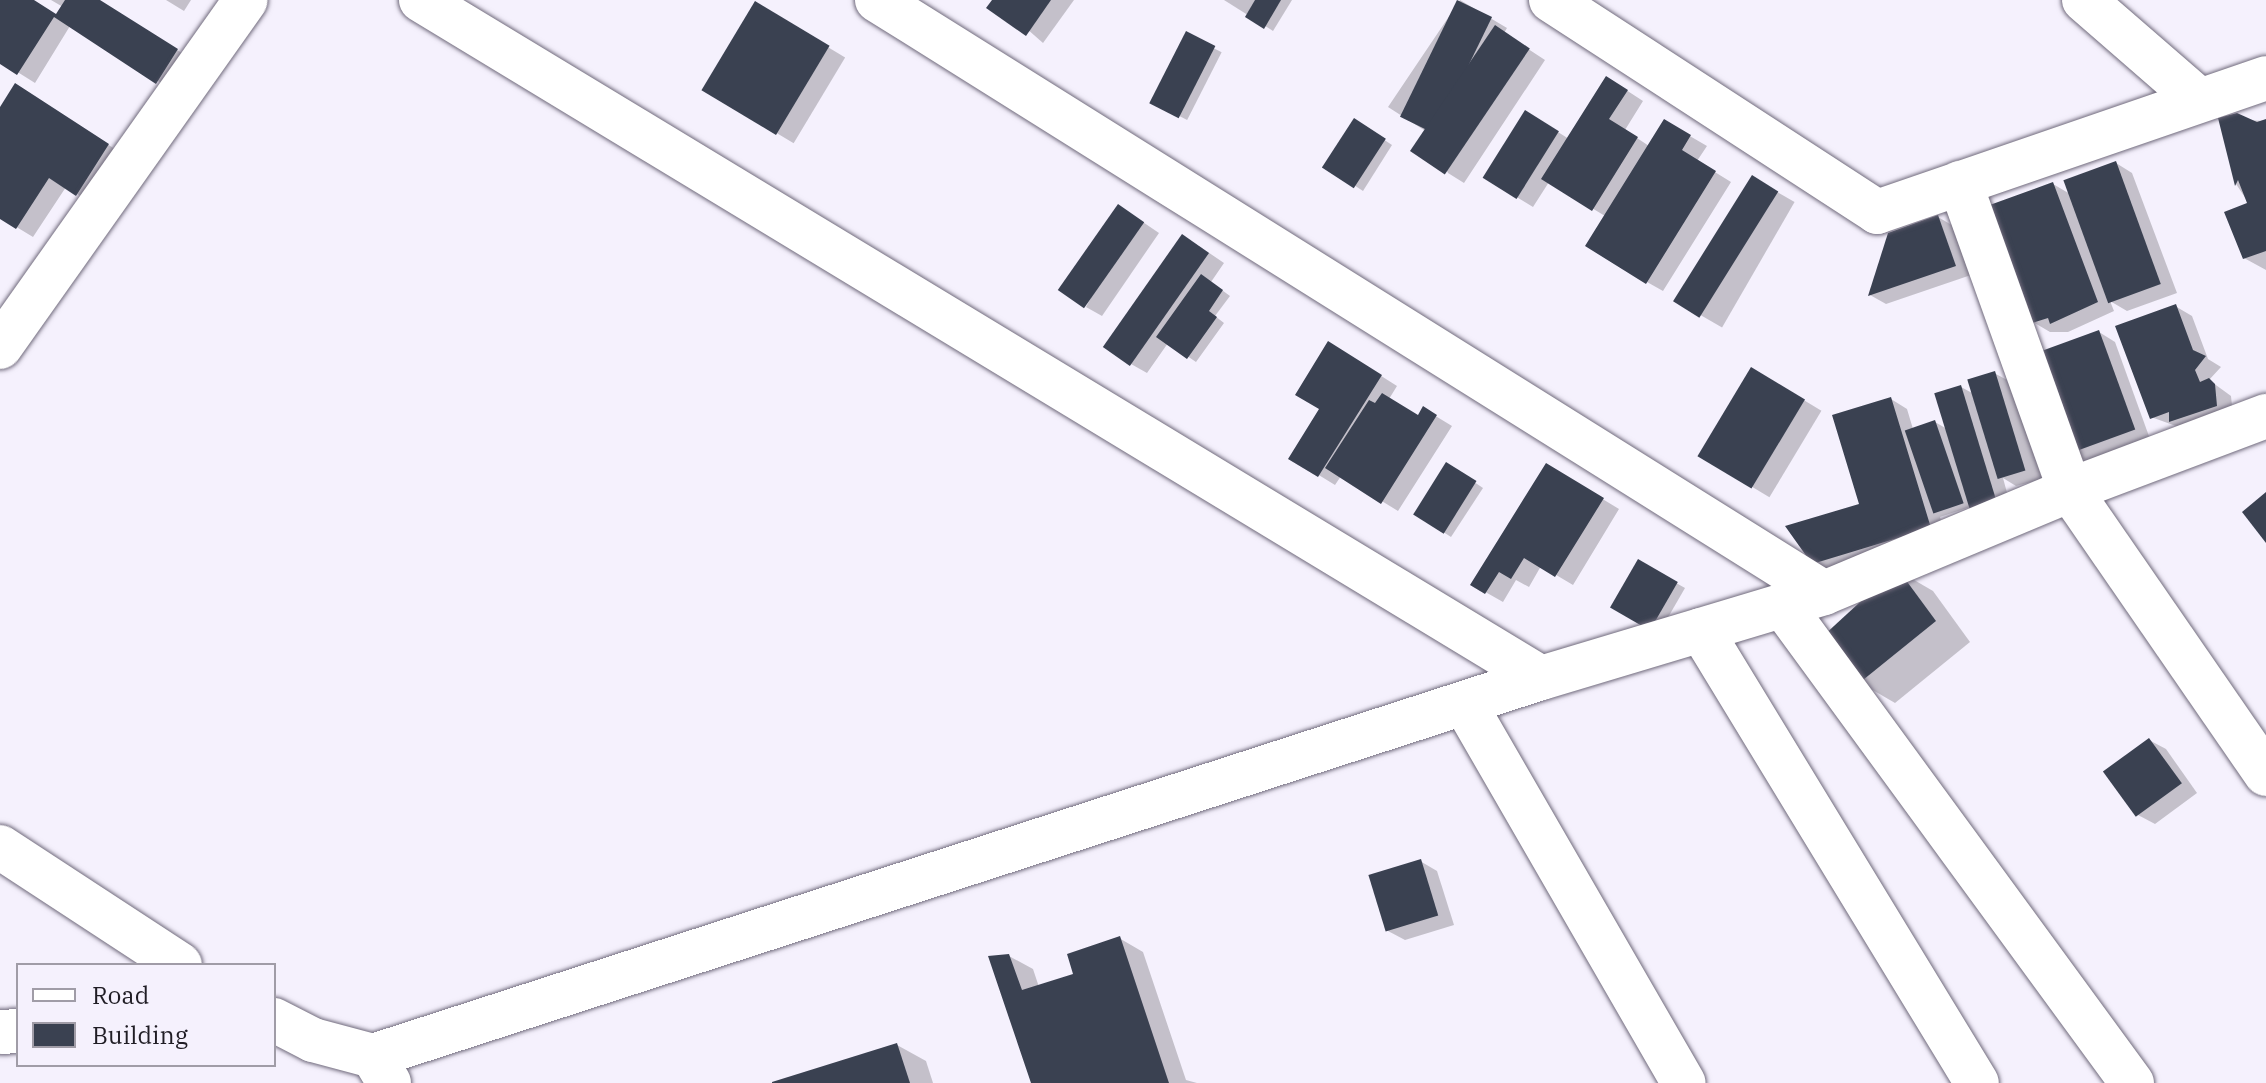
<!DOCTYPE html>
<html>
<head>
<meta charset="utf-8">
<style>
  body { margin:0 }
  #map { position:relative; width:2266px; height:1083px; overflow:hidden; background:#f5f1fd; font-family:"IBM Plex Serif",serif }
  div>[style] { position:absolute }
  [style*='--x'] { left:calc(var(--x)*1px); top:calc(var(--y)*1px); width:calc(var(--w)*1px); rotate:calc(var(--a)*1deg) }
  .shadow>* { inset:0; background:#0003; transform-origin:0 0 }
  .building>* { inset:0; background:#3a4151; transform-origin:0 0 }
  .roads { filter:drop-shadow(0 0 2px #706a7c) drop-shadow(0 0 2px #706a7c) }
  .minor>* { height:44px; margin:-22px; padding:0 22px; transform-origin:22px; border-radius:22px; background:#fff }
  .tertiary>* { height:44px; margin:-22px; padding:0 22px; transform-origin:22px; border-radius:22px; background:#fff }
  span { translate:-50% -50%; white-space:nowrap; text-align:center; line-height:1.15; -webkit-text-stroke:8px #f5f1fd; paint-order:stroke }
  .legend { position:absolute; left:16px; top:963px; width:260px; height:104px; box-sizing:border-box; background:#f5f1fd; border:2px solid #a09ca7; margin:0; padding:10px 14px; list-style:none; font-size:24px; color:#201d25 }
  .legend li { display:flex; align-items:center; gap:16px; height:40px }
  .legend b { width:40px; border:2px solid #a09ca7 }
</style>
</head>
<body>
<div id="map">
  <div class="shadow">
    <i style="clip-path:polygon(0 0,32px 0,57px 16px,63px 7px,51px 0,98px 0,193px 60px,174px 91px,70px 26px,35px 83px,0 61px)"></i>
    <i style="clip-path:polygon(166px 0,191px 0,184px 11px)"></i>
    <i style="clip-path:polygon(994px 0,1074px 0,1043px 43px)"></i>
    <i style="clip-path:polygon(1224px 0,1292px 0,1273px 31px)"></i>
    <i style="clip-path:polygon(1460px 0,1507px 28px,1504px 33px,1545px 60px,1464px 183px,1448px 173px,1427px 132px,1388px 107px)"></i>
    <i style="left:756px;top:4px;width:104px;height:100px;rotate:31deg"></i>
    <i style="left:1186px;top:34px;width:40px;height:76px;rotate:27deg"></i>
    <i style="clip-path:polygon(1623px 88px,1643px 101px,1625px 130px,1649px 146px,1664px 121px,1707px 146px,1697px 161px,1731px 182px,1663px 291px,1647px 282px,1605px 216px,1549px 182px,1533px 207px,1484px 177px,1542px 122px,1569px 139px)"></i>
    <i style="clip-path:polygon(32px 95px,124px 155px,93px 204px,66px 187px,33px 237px,0 217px,0 111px)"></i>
    <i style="clip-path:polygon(2221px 119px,2266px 121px,2266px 270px,2244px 258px,2250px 205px,2236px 184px)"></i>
    <i style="clip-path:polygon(1362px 125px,1392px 145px,1363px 191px,1325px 166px)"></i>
    <i style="clip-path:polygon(2116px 163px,2132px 173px,2177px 293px,2127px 311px,2110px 301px,2114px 311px,2068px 332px,2050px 332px,2033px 322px,2053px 184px,2070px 194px)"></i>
    <i style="left:1753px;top:178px;width:48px;height:145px;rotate:30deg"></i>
    <i style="clip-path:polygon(1134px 216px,1159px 233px,1102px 316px,1086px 307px)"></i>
    <i style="clip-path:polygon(1938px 217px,1955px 227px,1971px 275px,1886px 304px,1870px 295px)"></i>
    <i style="clip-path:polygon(1199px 246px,1224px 263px,1211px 282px,1230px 296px,1215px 316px,1224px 323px,1196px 362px,1168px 343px,1147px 373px,1131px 364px)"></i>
    <i style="clip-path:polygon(2175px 306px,2192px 316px,2208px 359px,2221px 367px,2209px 380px,2231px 396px,2233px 415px,2187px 430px,2151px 417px)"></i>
    <i style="clip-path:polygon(2099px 332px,2115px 342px,2150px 439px,2087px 461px,2071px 452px)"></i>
    <i style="clip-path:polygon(1345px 353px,1397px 386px,1389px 399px,1419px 417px,1424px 409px,1452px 426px,1398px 511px,1341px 476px,1335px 485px,1291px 458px,1322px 408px)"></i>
    <i style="left:1752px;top:369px;width:81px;height:101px;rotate:31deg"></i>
    <i style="clip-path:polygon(1994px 373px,2011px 382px,2042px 479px,2016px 486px,2003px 478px,2012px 511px,1970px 507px,1940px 517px,1946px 537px,1831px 572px,1814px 562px,1861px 505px,1891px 399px,1907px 409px,1913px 429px,1935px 422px,1947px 429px,1961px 387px,1974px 394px)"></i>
    <i style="clip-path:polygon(1455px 469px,1483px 488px,1451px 537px,1415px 514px)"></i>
    <i style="clip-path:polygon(1563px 475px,1619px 509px,1573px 585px,1541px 566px,1529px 587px,1516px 580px,1503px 602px,1473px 585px)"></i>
    <i style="clip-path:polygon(1639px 562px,1685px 588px,1659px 633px)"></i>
    <i style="clip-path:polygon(1897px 570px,1933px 591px,1970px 642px,1895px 703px,1859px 682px)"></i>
    <i style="clip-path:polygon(2149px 740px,2166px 749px,2197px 793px,2155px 824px,2138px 815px)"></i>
    <i style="clip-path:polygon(1420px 861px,1437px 871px,1454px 925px,1405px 940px,1388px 931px)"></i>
    <i style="clip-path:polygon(1119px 938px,1143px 952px,1186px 1080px,1197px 1083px,1033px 1083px,1009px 956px,1033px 969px,1039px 987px,1076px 975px)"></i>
    <i style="clip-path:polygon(897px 1045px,926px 1061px,933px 1083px,776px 1083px)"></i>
  </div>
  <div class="building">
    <i style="clip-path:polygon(0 0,34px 0,56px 14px,65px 0,100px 0,178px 49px,156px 84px,54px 17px,17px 75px,0 64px)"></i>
    <i style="clip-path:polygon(992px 0,1051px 0,1026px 36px,986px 8px)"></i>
    <i style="clip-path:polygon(1255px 0,1281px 0,1264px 29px,1245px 17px)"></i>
    <i style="left:1457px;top:0;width:39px;height:130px;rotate:26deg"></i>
    <i style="left:755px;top:1px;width:87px;height:104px;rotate:31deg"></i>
    <i style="left:1495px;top:25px;width:42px;height:152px;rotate:34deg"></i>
    <i style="left:1186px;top:31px;width:33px;height:81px;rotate:27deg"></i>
    <i style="clip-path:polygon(1606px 76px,1628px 90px,1609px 119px,1638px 137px,1592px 211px,1541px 179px)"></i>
    <i style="clip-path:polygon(15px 83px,109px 144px,76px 196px,49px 178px,16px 229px,0 219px,0 107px)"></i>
    <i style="left:1525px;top:110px;width:40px;height:80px;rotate:32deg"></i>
    <i style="clip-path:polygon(2237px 113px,2257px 122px,2266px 119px,2266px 251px,2243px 259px,2224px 212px,2247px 203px,2238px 180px,2235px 186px,2218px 118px)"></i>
    <i style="left:1354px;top:118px;width:38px;height:59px;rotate:33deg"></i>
    <i style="clip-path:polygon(1664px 119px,1691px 135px,1682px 150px,1716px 171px,1646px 284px,1585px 246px)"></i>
    <i style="left:2116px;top:161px;width:131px;height:56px;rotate:70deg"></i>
    <i style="left:1752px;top:175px;width:31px;height:149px;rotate:32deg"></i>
    <i style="clip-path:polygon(2053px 182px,2098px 302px,2050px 324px,2048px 318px,2032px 323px,1987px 206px)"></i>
    <i style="left:1118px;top:204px;width:32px;height:105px;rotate:35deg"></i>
    <i style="clip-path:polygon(1938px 215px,1956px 266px,1868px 296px,1888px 233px)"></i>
    <i style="left:1182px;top:234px;width:33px;height:138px;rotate:35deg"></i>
    <i style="clip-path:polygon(1201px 274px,1223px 290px,1209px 311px,1217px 317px,1187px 359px,1156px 337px)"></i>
    <i style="clip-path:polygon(2176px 304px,2193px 350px,2206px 356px,2195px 370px,2200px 382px,2209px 378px,2215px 384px,2217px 406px,2169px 422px,2169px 412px,2150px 419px,2115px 326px)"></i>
    <i style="left:2099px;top:330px;width:106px;height:70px;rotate:70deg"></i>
    <i style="clip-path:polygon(1328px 341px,1382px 375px,1318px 477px,1288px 459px,1319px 409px,1295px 395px)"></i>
    <i style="left:1751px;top:367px;width:63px;height:104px;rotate:31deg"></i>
    <i style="left:1995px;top:371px;width:104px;height:29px;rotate:73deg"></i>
    <i style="left:1961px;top:385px;width:122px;height:28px;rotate:73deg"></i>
    <i style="clip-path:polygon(1382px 393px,1418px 415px,1423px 406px,1437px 415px,1381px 504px,1325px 468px,1369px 400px,1375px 403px)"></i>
    <i style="clip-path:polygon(1891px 397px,1931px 528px,1812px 564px,1785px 526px,1859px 504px,1832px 415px)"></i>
    <i style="left:1935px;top:420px;width:88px;height:32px;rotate:71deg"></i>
    <i style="left:1446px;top:462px;width:36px;height:62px;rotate:32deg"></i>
    <i style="clip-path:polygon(1546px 463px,1604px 498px,1555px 577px,1524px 558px,1511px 579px,1499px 572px,1485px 594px,1470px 585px)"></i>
    <i style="clip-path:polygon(2266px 492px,2266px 543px,2242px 512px)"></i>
    <i style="left:1638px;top:559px;width:46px;height:56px;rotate:30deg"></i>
    <i style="clip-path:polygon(1897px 568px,1936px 621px,1858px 684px,1822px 637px)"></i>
    <i style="left:2149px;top:738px;width:56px;height:57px;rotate:54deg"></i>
    <i style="left:1421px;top:859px;width:59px;height:55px;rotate:73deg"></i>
    <i style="clip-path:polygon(1120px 936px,1169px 1083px,1031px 1083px,988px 956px,1009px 954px,1022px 990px,1073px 974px,1067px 954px)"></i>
    <i style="clip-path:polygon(897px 1043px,910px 1083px,772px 1083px,772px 1082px)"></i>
  </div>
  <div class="roads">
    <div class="minor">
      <i style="--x:421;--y:0;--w:1309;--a:31.19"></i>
      <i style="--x:877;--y:0;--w:1117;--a:32.05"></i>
      <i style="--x:1551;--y:0;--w:389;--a:33"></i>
      <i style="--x:1877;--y:212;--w:411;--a:-19"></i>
      <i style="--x:2084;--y:0;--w:152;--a:41"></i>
      <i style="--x:1960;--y:183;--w:326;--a:70.3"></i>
      <i style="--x:2070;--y:490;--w:345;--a:55.4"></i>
      <i style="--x:0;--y:347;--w:425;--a:-54.7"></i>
      <i style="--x:1783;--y:606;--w:591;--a:53.81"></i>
      <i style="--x:1701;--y:630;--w:530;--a:58.65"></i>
      <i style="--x:1466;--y:706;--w:435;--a:60"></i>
      <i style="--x:0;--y:1032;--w:18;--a:-3"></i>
      <i style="--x:373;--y:1056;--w:31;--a:59"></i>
    </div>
    <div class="tertiary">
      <i style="--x:0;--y:847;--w:215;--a:33.2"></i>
      <i style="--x:274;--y:1020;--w:44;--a:27.1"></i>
      <i style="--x:313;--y:1040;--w:62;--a:14.9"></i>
      <i style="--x:373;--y:1056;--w:1228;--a:-17.93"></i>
      <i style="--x:1541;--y:678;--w:295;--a:-16.7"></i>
      <i style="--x:1824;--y:593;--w:267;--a:-22.7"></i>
      <i style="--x:2070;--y:490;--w:210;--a:-20.7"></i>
    </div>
  </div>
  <ul class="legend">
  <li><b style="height:10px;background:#fff"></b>Road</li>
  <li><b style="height:22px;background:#3a4151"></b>Building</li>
  </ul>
</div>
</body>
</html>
